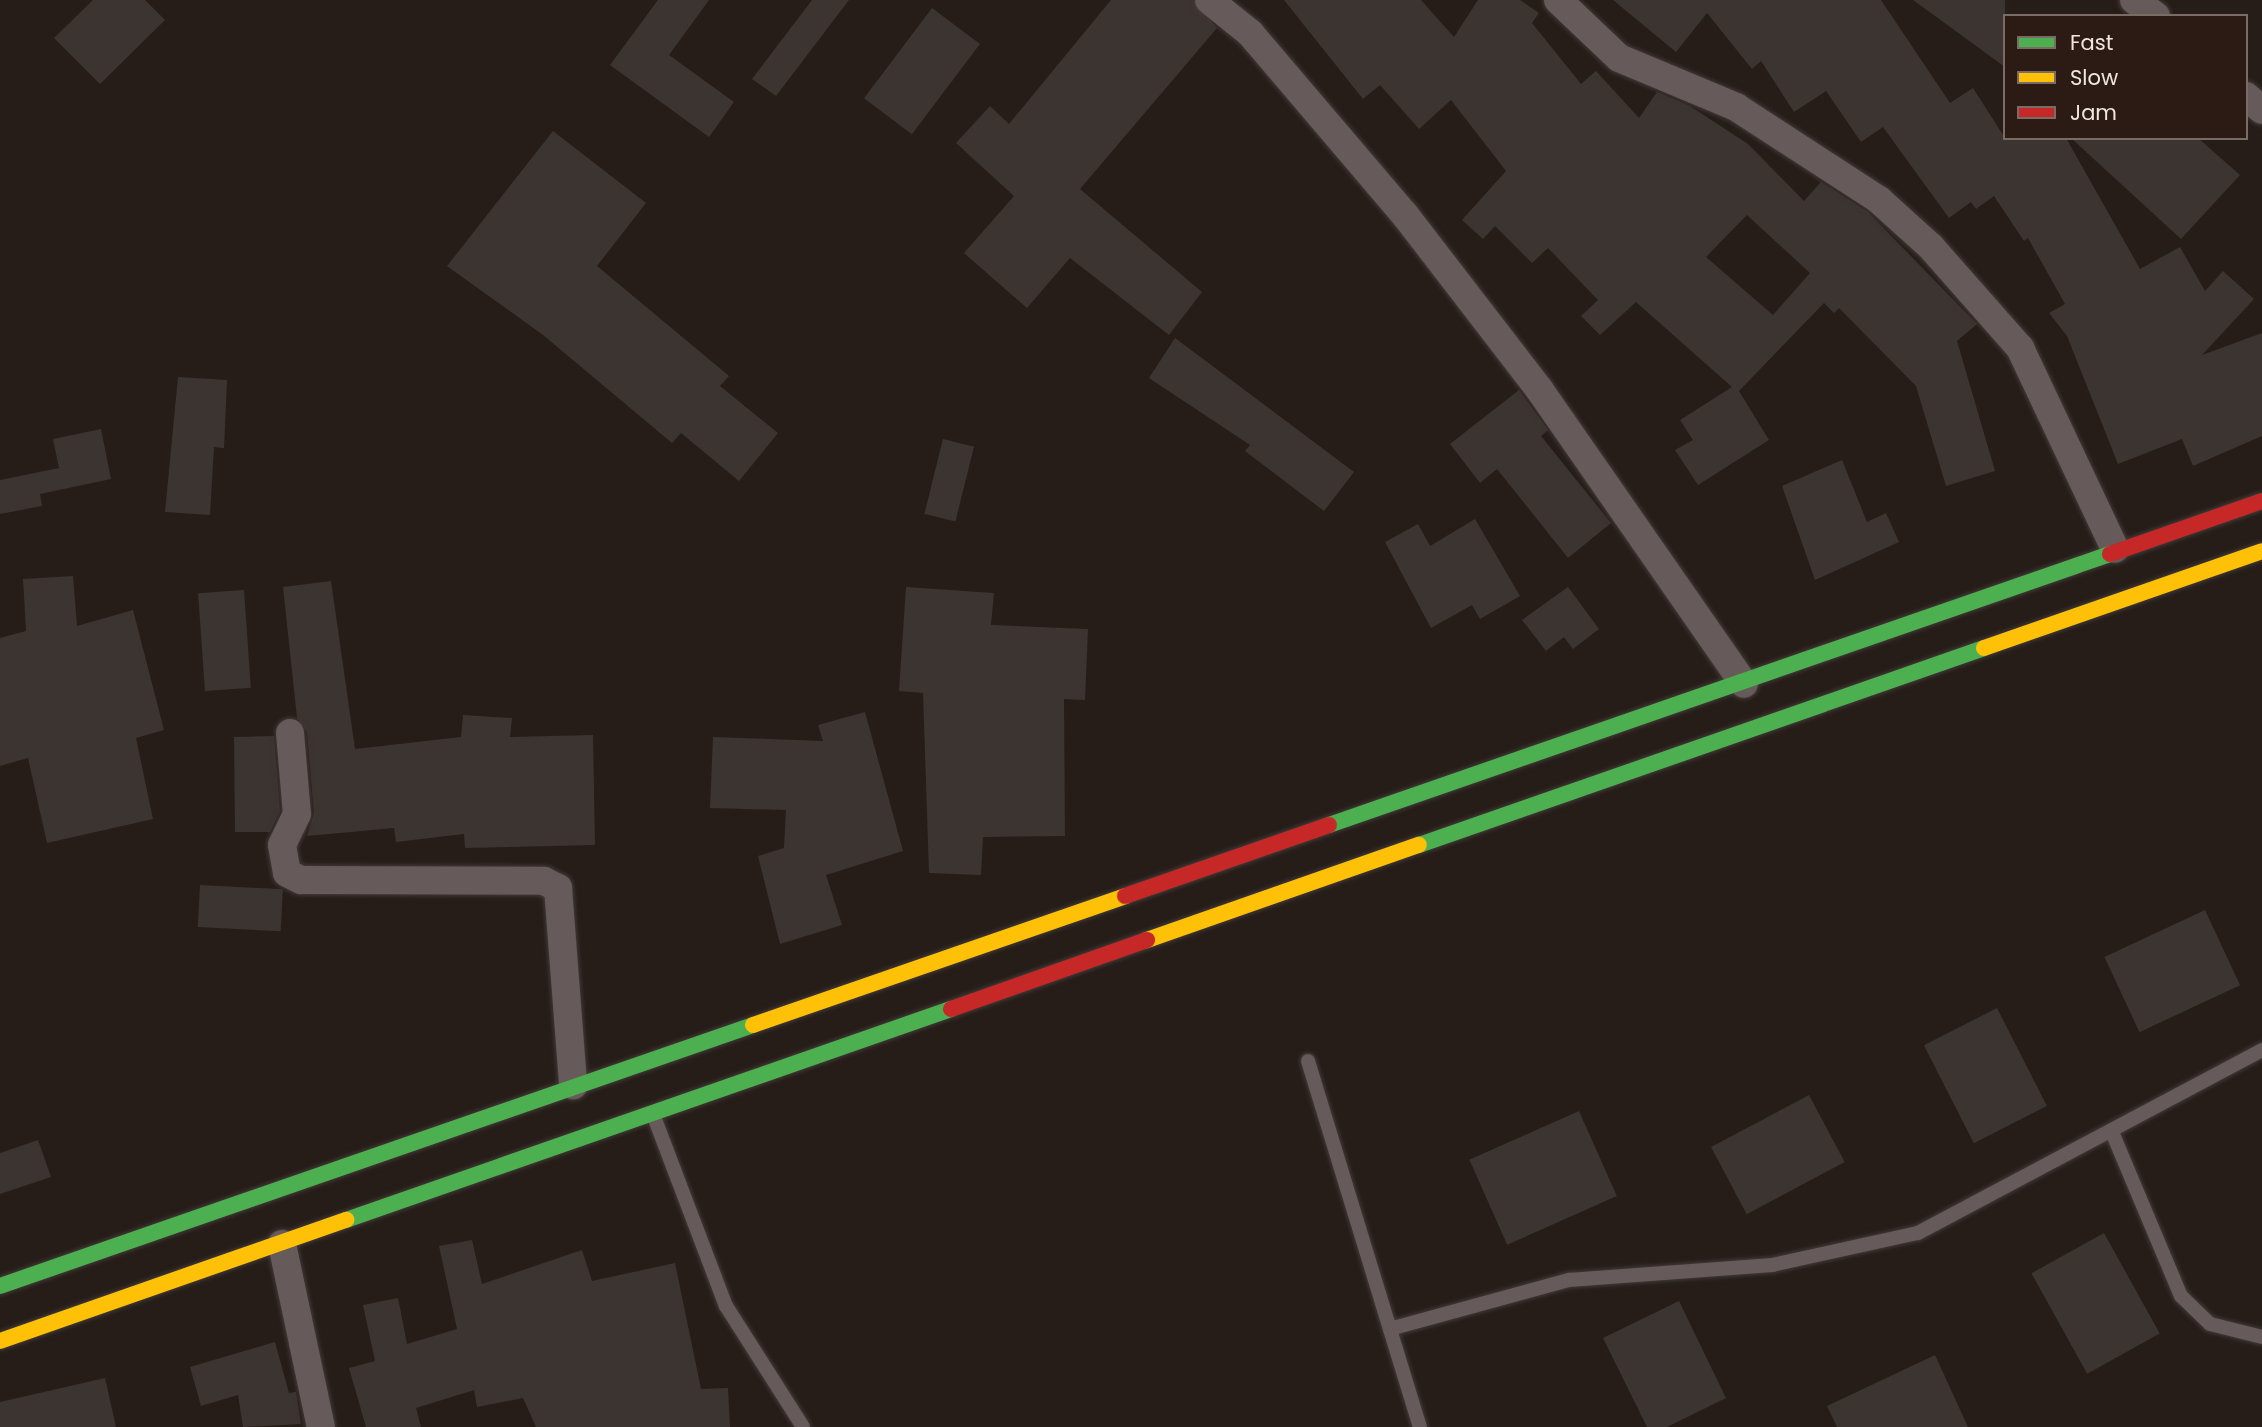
<!DOCTYPE html>
<html>
<head>
<meta charset="utf-8">
<style>
  body { margin:0 }
  #map { position:relative; width:2262px; height:1427px; overflow:hidden; background:#261d19; font-family:Poppins,sans-serif }
  div>[style] { position:absolute }
  [style*='--x'] { left:calc(var(--x)*1px); top:calc(var(--y)*1px); width:calc(var(--w)*1px); rotate:calc(var(--a)*1deg) }
  .building>* { inset:0; background:#3c3430; transform-origin:0 0 }
  .roads { filter:drop-shadow(0 0 2px #413a36) drop-shadow(0 0 2px #413a36) }
  .lane>* { height:14px; margin:-7px; padding:0 7px; transform-origin:7px; border-radius:7px; background:#675a5b }
  .street>* { height:28px; margin:-14px; padding:0 14px; transform-origin:14px; border-radius:14px; background:#675a5b }
  .fast>* { height:16px; margin:-8px; padding:0 8px; transform-origin:8px; border-radius:8px; background:#4caf50 }
  .slow>* { height:16px; margin:-8px; padding:0 8px; transform-origin:8px; border-radius:8px; background:#ffc107 }
  .jam>* { height:16px; margin:-8px; padding:0 8px; transform-origin:8px; border-radius:8px; background:#c62828 }
  span { translate:-50% -50%; white-space:nowrap; text-align:center; line-height:1.15; -webkit-text-stroke:7px #2b1b14; paint-order:stroke }
  .legend { position:absolute; left:2003px; top:14px; width:245px; height:126px; box-sizing:border-box; background:#2b1b14; border:2px solid #7a6c65; margin:0; padding:9px 12px; list-style:none; font-size:21px; color:#f0e5df }
  .legend li { display:flex; align-items:center; gap:14px; height:35px }
  .legend b { width:35px; border:2px solid #7a6c65 }
</style>
</head>
<body>
<div id="map">
  <div class="building">
    <i style="clip-path:polygon(93px 0,145px 0,165px 20px,100px 84px,54px 38px)"></i>
    <i style="clip-path:polygon(658px 0,709px 0,669px 55px,734px 102px,709px 137px,610px 65px)"></i>
    <i style="clip-path:polygon(812px 0,849px 0,776px 96px,752px 79px)"></i>
    <i style="clip-path:polygon(1111px 0,1193px 0,1217px 28px,1080px 189px,1202px 292px,1169px 335px,1070px 258px,1027px 308px,964px 253px,1014px 196px,956px 143px,990px 106px,1009px 124px)"></i>
    <i style="clip-path:polygon(evenodd,1284px 0,1421px 0,1454px 37px,1478px 0,1520px 0,1539px 13px,1532px 23px,1581px 84px,1596px 71px,1639px 118px,1657px 92px,1690px 106px,1748px 144px,1804px 201px,1821px 182px,1868px 212px,1977px 324px,1957px 341px,1995px 471px,1946px 486px,1916px 386px,1839px 308px,1834px 313px,1824px 303px,1739px 391px,1769px 440px,1698px 485px,1675px 450px,1693px 440px,1680px 420px,1732px 387px,1636px 302px,1600px 335px,1581px 316px,1598px 300px,1548px 248px,1532px 263px,1495px 226px,1483px 239px,1462px 220px,1506px 171px,1451px 100px,1419px 129px,1380px 85px,1363px 99px,1284px 0,1747px 215px,1810px 273px,1773px 315px,1706px 257px,1747px 215px)"></i>
    <i style="clip-path:polygon(1613px 0,1881px 0,1950px 103px,1973px 88px,2005px 138px,2066px 138px,2140px 269px,2180px 247px,2205px 291px,2223px 271px,2254px 299px,2202px 355px,2262px 333px,2262px 436px,2193px 466px,2182px 439px,2118px 464px,2067px 336px,2049px 313px,2065px 304px,2028px 238px,2024px 241px,1994px 196px,1976px 209px,1971px 202px,1949px 218px,1883px 127px,1861px 142px,1826px 91px,1794px 112px,1761px 61px,1752px 69px,1707px 13px,1676px 52px)"></i>
    <i style="clip-path:polygon(1913px 0,2005px 0,2005px 67px)"></i>
    <i style="left:932px;top:8px;width:60px;height:113px;rotate:37deg"></i>
    <i style="clip-path:polygon(553px 131px,646px 203px,597px 266px,729px 376px,720px 386px,778px 433px,739px 481px,681px 433px,672px 443px,543px 335px,447px 266px)"></i>
    <i style="clip-path:polygon(2071px 138px,2198px 138px,2240px 175px,2181px 239px)"></i>
    <i style="clip-path:polygon(1175px 338px,1354px 472px,1324px 511px,1245px 451px,1250px 445px,1149px 378px)"></i>
    <i style="clip-path:polygon(178px 377px,227px 380px,224px 448px,214px 447px,210px 515px,165px 512px)"></i>
    <i style="clip-path:polygon(1519px 390px,1548px 430px,1541px 436px,1611px 523px,1568px 558px,1497px 469px,1480px 483px,1450px 444px)"></i>
    <i style="clip-path:polygon(101px 429px,111px 479px,40px 494px,42px 506px,0 514px,0 480px,59px 468px,53px 439px)"></i>
    <i style="left:943px;top:439px;width:32px;height:77px;rotate:14deg"></i>
    <i style="clip-path:polygon(1842px 460px,1867px 522px,1886px 513px,1899px 542px,1815px 580px,1782px 486px)"></i>
    <i style="clip-path:polygon(1475px 519px,1520px 596px,1480px 619px,1472px 605px,1431px 628px,1385px 542px,1418px 524px,1430px 546px)"></i>
    <i style="clip-path:polygon(73px 576px,77px 626px,133px 610px,164px 730px,136px 738px,153px 819px,47px 843px,28px 758px,0 766px,0 638px,26px 631px,23px 579px)"></i>
    <i style="clip-path:polygon(331px 581px,355px 749px,461px 737px,463px 715px,512px 718px,510px 737px,593px 735px,595px 845px,465px 848px,464px 834px,396px 842px,394px 828px,307px 836px,314px 813px,307px 732px,297px 718px,283px 587px)"></i>
    <i style="clip-path:polygon(906px 587px,994px 593px,991px 625px,1088px 629px,1085px 700px,1064px 699px,1065px 836px,983px 837px,981px 875px,929px 873px,923px 693px,899px 691px)"></i>
    <i style="clip-path:polygon(1568px 587px,1599px 629px,1573px 649px,1564px 637px,1546px 651px,1522px 620px)"></i>
    <i style="left:244px;top:590px;width:98px;height:46px;rotate:86deg"></i>
    <i style="clip-path:polygon(865px 712px,903px 851px,826px 875px,842px 925px,780px 944px,758px 856px,784px 848px,786px 810px,710px 808px,713px 737px,823px 741px,818px 725px)"></i>
    <i style="clip-path:polygon(274px 736px,280px 811px,270px 832px,235px 832px,234px 737px)"></i>
    <i style="left:200px;top:885px;width:83px;height:42px;rotate:3deg"></i>
    <i style="left:2205px;top:910px;width:83px;height:111px;rotate:65deg"></i>
    <i style="left:1997px;top:1008px;width:110px;height:82px;rotate:63deg"></i>
    <i style="left:1809px;top:1095px;width:76px;height:111px;rotate:62deg"></i>
    <i style="left:1579px;top:1111px;width:93px;height:120px;rotate:66deg"></i>
    <i style="clip-path:polygon(38px 1140px,51px 1177px,0 1194px,0 1153px)"></i>
    <i style="left:2104px;top:1233px;width:115px;height:83px;rotate:61deg"></i>
    <i style="clip-path:polygon(472px 1240px,482px 1284px,582px 1250px,592px 1281px,675px 1263px,701px 1389px,728px 1388px,730px 1427px,536px 1427px,523px 1398px,477px 1407px,474px 1390px,416px 1408px,421px 1427px,366px 1427px,349px 1368px,375px 1361px,363px 1305px,398px 1298px,407px 1344px,457px 1329px,439px 1246px)"></i>
    <i style="clip-path:polygon(1679px 1301px,1726px 1398px,1667px 1427px,1647px 1427px,1603px 1338px)"></i>
    <i style="clip-path:polygon(275px 1342px,289px 1393px,296px 1392px,301px 1424px,243px 1427px,238px 1395px,201px 1406px,190px 1367px)"></i>
    <i style="clip-path:polygon(1935px 1355px,1968px 1427px,1837px 1427px,1827px 1406px)"></i>
    <i style="clip-path:polygon(105px 1378px,116px 1427px,0 1427px,0 1402px)"></i>
  </div>
  <div class="roads">
    <div class="lane">
      <i style="--x:1308;--y:1061;--w:383;--a:73"></i>
      <i style="--x:653;--y:1114;--w:205;--a:69.2"></i>
      <i style="--x:726;--y:1306;--w:143;--a:57.5"></i>
      <i style="--x:2112;--y:1132;--w:178;--a:67.2"></i>
      <i style="--x:2181;--y:1296;--w:40;--a:44"></i>
      <i style="--x:2210;--y:1324;--w:54;--a:14"></i>
      <i style="--x:1390;--y:1329;--w:186;--a:-15.3"></i>
      <i style="--x:1569;--y:1280;--w:204;--a:-4.2"></i>
      <i style="--x:1772;--y:1265;--w:149;--a:-12.4"></i>
      <i style="--x:1918;--y:1233;--w:390;--a:-28"></i>
    </div>
    <div class="street">
      <i style="--x:1209;--y:0;--w:53;--a:38.8"></i>
      <i style="--x:1250;--y:33;--w:239;--a:49.6"></i>
      <i style="--x:1405;--y:215;--w:220;--a:52.4"></i>
      <i style="--x:1539;--y:389;--w:359;--a:55.2"></i>
      <i style="--x:1558;--y:0;--w:84;--a:43.6"></i>
      <i style="--x:1619;--y:58;--w:127;--a:22.7"></i>
      <i style="--x:1736;--y:107;--w:171;--a:33"></i>
      <i style="--x:1879;--y:200;--w:70;--a:42.1"></i>
      <i style="--x:1931;--y:247;--w:135;--a:48.6"></i>
      <i style="--x:2020;--y:348;--w:222;--a:64.7"></i>
      <i style="--x:2134;--y:0;--w:27;--a:36"></i>
      <i style="--x:2246;--y:96;--w:21;--a:41"></i>
      <i style="--x:290;--y:733;--w:81;--a:85.1"></i>
      <i style="--x:297;--y:814;--w:34;--a:116"></i>
      <i style="--x:282;--y:845;--w:28;--a:80"></i>
      <i style="--x:287;--y:873;--w:16;--a:27"></i>
      <i style="--x:301;--y:880;--w:243;--a:0.2"></i>
      <i style="--x:544;--y:881;--w:16;--a:27"></i>
      <i style="--x:558;--y:888;--w:198;--a:85.6"></i>
      <i style="--x:282;--y:1244;--w:187;--a:78"></i>
    </div>
    <div class="fast">
      <i style="--x:1329;--y:825;--w:827;--a:-19.14"></i>
      <i style="--x:1419;--y:845;--w:598;--a:-19.22"></i>
      <i style="--x:346;--y:1220;--w:641;--a:-19.23"></i>
      <i style="--x:0;--y:1286;--w:797;--a:-19.12"></i>
    </div>
    <div class="slow">
      <i style="--x:1984;--y:648;--w:294;--a:-19.2"></i>
      <i style="--x:1147;--y:940;--w:288;--a:-19.3"></i>
      <i style="--x:753;--y:1025;--w:394;--a:-19.1"></i>
      <i style="--x:0;--y:1341;--w:367;--a:-19.3"></i>
    </div>
    <div class="jam">
      <i style="--x:2110;--y:554;--w:161;--a:-19.2"></i>
      <i style="--x:1125;--y:896;--w:216;--a:-19.2"></i>
      <i style="--x:951;--y:1009;--w:208;--a:-19.4"></i>
    </div>
  </div>
  <ul class="legend">
  <li><b style="height:9px;background:#4caf50"></b>Fast</li>
  <li><b style="height:9px;background:#ffc107"></b>Slow</li>
  <li><b style="height:9px;background:#c62828"></b>Jam</li>
  </ul>
</div>
</body>
</html>
